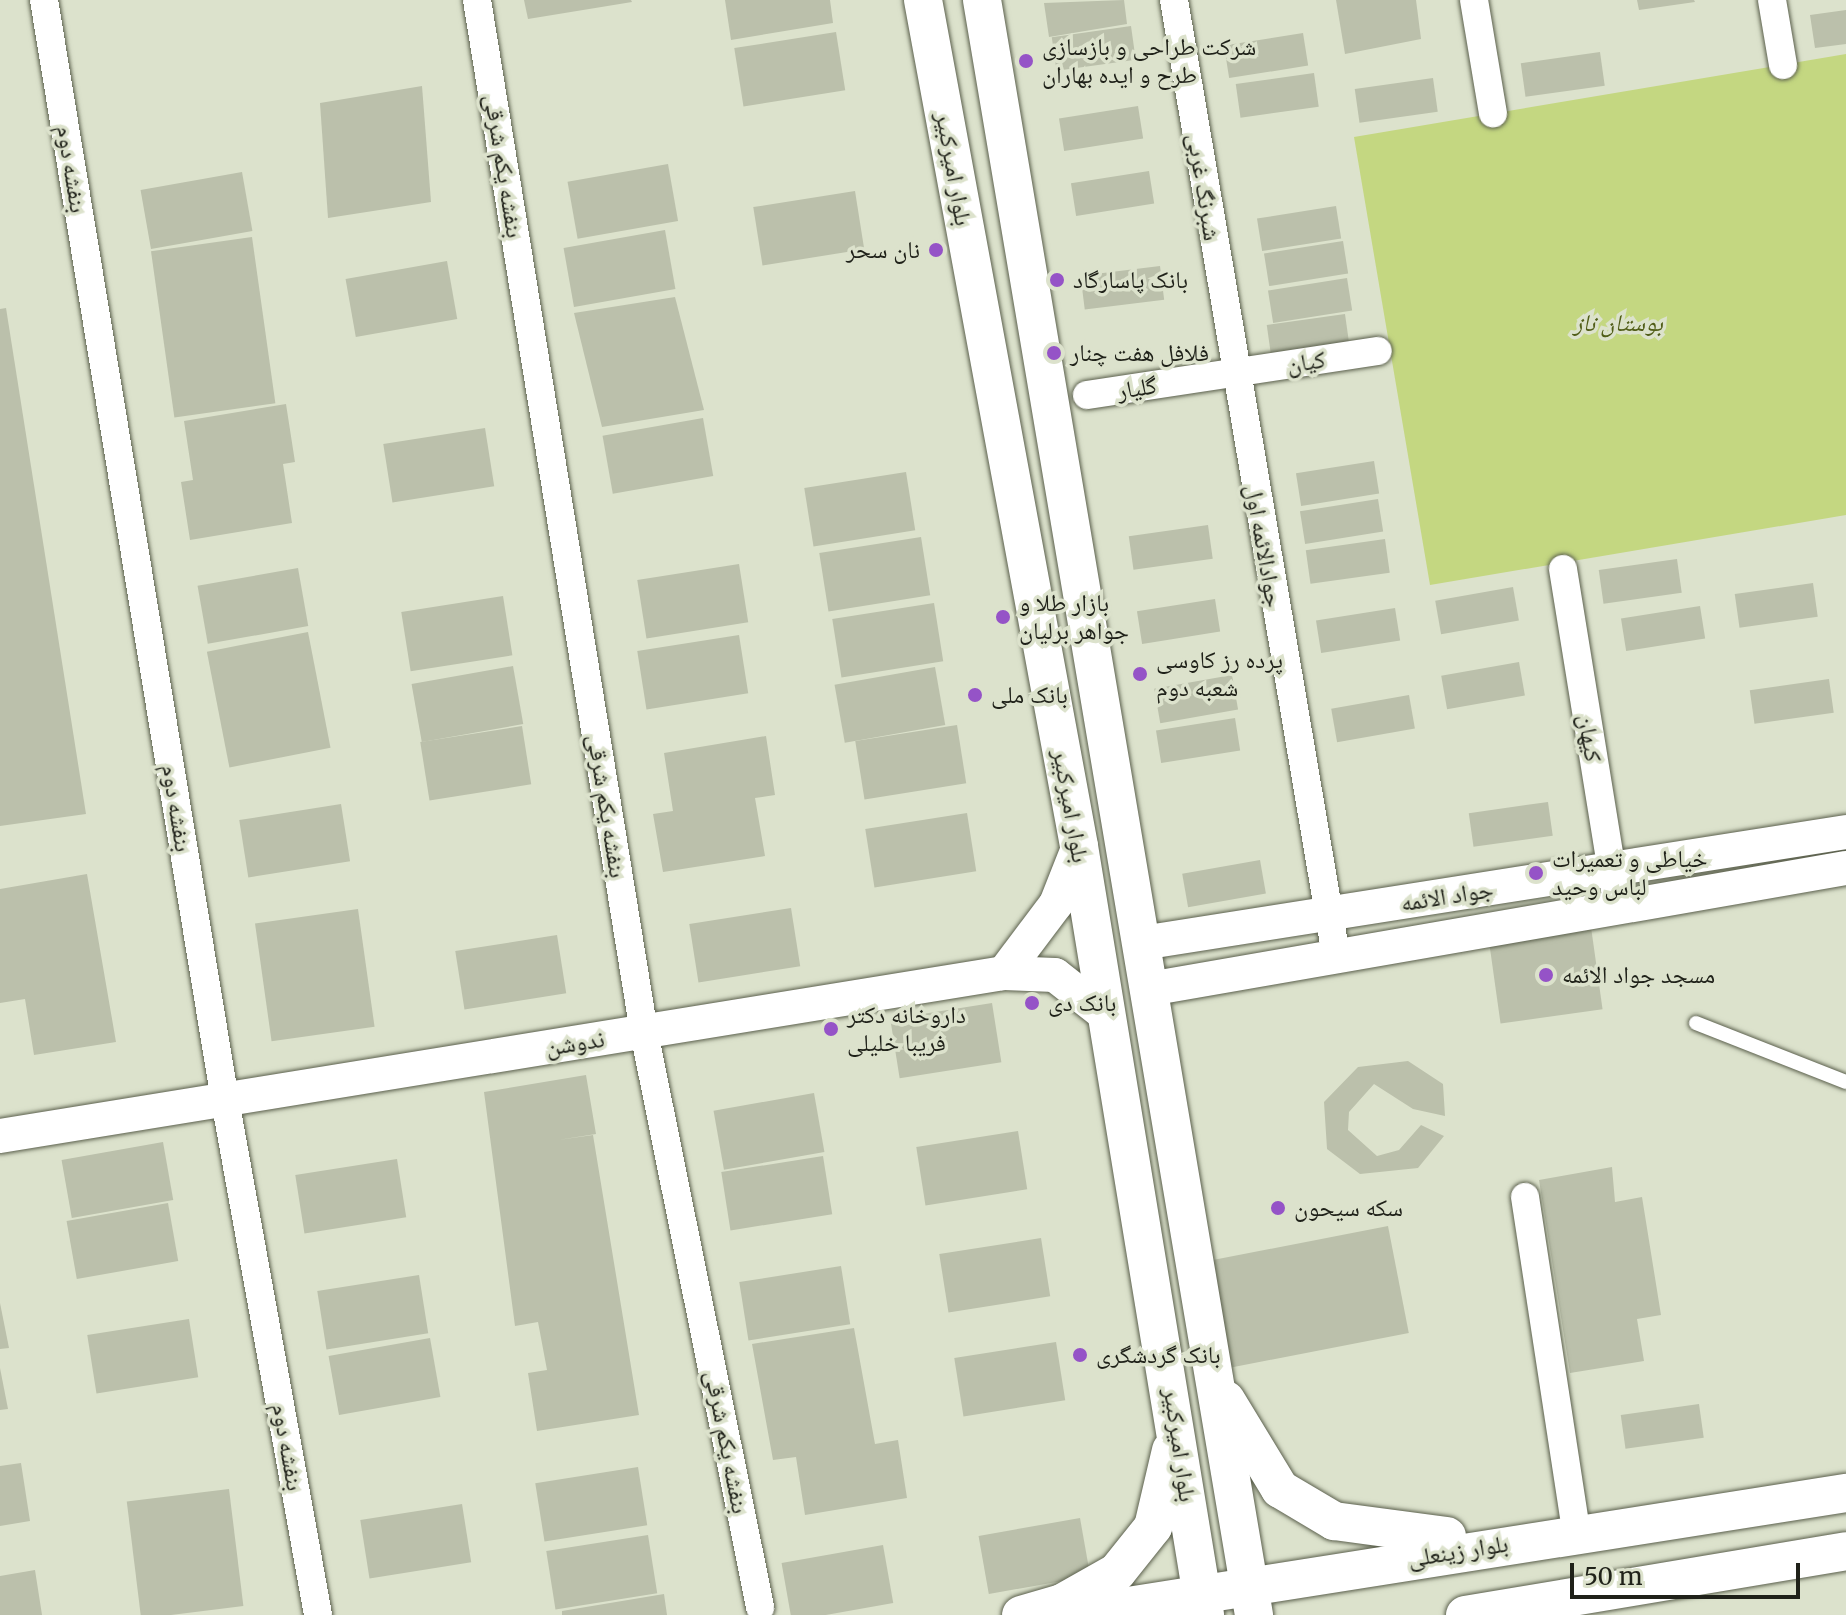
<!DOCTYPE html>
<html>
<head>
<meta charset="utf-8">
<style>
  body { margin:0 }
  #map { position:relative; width:1846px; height:1615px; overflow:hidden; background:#dce2cc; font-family:Merriweather,"Noto Naskh Arabic",serif }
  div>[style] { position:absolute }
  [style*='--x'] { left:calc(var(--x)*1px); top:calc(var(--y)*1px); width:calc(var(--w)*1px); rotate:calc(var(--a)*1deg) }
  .green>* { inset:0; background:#c4d781 }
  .building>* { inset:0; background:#bbc0ab; transform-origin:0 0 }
  .roads { filter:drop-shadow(0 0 2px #5b604d) drop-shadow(0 0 2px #5b604d) }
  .service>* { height:14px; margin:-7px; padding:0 7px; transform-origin:7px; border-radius:7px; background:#fff }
  .minor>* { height:28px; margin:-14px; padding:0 14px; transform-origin:14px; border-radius:14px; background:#fff }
  .tertiary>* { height:34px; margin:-17px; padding:0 17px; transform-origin:17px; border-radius:17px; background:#fff }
  .secondary>* { height:38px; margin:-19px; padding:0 19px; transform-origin:19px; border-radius:19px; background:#fff }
  .dots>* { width:22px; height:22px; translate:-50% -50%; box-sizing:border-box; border:4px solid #dce2cc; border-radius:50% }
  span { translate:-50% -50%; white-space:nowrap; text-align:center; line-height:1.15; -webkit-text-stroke:7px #dce2cc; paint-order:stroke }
  .poi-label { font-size:24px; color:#1f2119 }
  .left { translate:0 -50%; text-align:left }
  .right { translate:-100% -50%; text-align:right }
  .street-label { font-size:24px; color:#1f2119 }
  .park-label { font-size:24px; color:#515e18; font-style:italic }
  .scale { position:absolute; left:1570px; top:1563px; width:230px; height:36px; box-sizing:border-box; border:4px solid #1f2119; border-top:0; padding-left:10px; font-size:24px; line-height:28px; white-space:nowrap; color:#1f2119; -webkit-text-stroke:6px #dce2cc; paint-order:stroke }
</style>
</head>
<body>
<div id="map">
  <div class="green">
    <i style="clip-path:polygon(1846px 54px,1846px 515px,1430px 585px,1354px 137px)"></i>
  </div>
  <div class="building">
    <i style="clip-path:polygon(524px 0,631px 0,632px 2px,528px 19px)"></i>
    <i style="clip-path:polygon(725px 0,830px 0,833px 23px,731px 40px)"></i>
    <i style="clip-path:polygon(1124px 0,1127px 24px,1049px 37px,1044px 3px)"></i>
    <i style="clip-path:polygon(1336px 0,1416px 0,1421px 39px,1345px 54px)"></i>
    <i style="clip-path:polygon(1637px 0,1694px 0,1695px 2px,1639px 10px)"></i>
    <i style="clip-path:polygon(1846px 10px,1846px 44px,1815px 48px,1810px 15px)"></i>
    <i style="left:1131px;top:26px;width:34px;height:80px;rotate:82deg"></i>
    <i style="left:836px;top:32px;width:59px;height:103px;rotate:81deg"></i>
    <i style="left:1303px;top:33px;width:33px;height:80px;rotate:81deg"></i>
    <i style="left:1600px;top:52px;width:34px;height:80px;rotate:82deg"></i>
    <i style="left:1314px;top:73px;width:34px;height:79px;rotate:82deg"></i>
    <i style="left:1433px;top:78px;width:34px;height:79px;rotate:82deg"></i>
    <i style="clip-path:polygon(422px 86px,431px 202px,328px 218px,320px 103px)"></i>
    <i style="left:1138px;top:106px;width:33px;height:80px;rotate:81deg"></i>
    <i style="left:668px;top:164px;width:58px;height:102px;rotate:80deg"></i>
    <i style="left:1149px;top:171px;width:33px;height:79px;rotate:81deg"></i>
    <i style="left:242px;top:172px;width:60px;height:103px;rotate:80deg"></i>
    <i style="left:855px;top:191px;width:59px;height:103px;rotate:81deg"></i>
    <i style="left:1336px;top:206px;width:33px;height:80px;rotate:81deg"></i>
    <i style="left:665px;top:230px;width:60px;height:103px;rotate:80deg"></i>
    <i style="left:252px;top:237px;width:168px;height:102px;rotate:82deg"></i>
    <i style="left:1343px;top:241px;width:33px;height:80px;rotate:81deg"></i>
    <i style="left:447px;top:261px;width:59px;height:103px;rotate:80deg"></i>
    <i style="left:1160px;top:266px;width:34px;height:80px;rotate:83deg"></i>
    <i style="left:1347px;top:278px;width:33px;height:80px;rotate:81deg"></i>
    <i style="clip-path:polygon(675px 297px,704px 410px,602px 427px,574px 313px)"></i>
    <i style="clip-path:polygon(6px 308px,86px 814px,0 826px,0 309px)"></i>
    <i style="left:1345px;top:314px;width:34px;height:79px;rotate:82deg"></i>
    <i style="clip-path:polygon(286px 404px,295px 462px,283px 464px,292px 523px,190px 540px,181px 482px,193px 480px,184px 421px)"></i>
    <i style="left:703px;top:418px;width:59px;height:102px;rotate:80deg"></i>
    <i style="left:485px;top:428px;width:59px;height:103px;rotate:81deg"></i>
    <i style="left:1374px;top:461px;width:33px;height:79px;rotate:81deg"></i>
    <i style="left:906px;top:472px;width:59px;height:103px;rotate:81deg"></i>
    <i style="left:1378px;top:499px;width:33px;height:79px;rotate:81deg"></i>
    <i style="left:1208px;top:525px;width:34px;height:80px;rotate:82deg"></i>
    <i style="left:921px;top:537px;width:59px;height:103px;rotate:81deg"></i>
    <i style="left:1385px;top:539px;width:34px;height:80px;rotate:82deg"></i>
    <i style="left:1677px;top:559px;width:34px;height:79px;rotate:82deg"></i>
    <i style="left:739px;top:564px;width:59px;height:103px;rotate:81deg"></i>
    <i style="left:298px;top:568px;width:59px;height:102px;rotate:80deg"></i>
    <i style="left:1813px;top:583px;width:34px;height:79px;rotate:82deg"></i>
    <i style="left:1513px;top:587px;width:34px;height:79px;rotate:80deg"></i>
    <i style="left:503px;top:596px;width:60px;height:103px;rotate:81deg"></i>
    <i style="left:1215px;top:599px;width:33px;height:79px;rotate:81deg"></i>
    <i style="left:934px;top:603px;width:59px;height:103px;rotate:81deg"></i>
    <i style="left:1700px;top:606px;width:33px;height:80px;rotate:81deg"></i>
    <i style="left:1395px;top:608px;width:33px;height:80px;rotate:81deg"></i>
    <i style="left:308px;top:632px;width:118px;height:103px;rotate:79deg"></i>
    <i style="left:739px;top:635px;width:59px;height:103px;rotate:81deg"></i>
    <i style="left:1519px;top:662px;width:34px;height:79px;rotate:80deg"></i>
    <i style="left:513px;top:666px;width:59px;height:103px;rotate:80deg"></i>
    <i style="left:935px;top:667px;width:59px;height:102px;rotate:80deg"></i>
    <i style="left:1232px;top:675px;width:35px;height:79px;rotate:80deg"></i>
    <i style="left:1829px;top:679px;width:34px;height:80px;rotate:82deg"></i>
    <i style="left:1409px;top:695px;width:34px;height:79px;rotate:80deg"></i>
    <i style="left:1235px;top:718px;width:33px;height:80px;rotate:81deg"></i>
    <i style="left:957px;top:725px;width:59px;height:103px;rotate:81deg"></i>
    <i style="left:522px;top:726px;width:59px;height:103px;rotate:81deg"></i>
    <i style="clip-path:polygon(766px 736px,775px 795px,755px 798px,765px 856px,663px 872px,653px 814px,673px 811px,664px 753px)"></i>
    <i style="left:1548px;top:802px;width:34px;height:80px;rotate:82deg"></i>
    <i style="left:341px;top:804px;width:58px;height:103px;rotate:81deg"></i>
    <i style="left:967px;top:813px;width:59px;height:103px;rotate:81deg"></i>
    <i style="left:1260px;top:860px;width:34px;height:79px;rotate:80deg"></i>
    <i style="clip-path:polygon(87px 874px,116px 1042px,34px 1055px,25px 999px,0 1003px,0 889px)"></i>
    <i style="left:791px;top:908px;width:59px;height:103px;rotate:81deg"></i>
    <i style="left:358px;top:909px;width:119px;height:104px;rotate:82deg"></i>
    <i style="left:1591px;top:927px;width:83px;height:103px;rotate:82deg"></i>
    <i style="left:557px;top:935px;width:59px;height:103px;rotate:81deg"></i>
    <i style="left:992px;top:1003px;width:60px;height:103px;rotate:81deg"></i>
    <i style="clip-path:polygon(1408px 1061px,1443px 1084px,1445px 1116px,1413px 1109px,1374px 1084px,1349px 1112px,1348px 1130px,1377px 1156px,1399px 1150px,1421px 1125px,1444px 1136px,1418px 1168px,1360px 1174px,1327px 1149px,1324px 1102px,1358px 1067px)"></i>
    <i style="clip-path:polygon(586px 1075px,596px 1134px,558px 1140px,593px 1135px,639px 1415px,537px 1431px,528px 1373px,547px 1370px,538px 1322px,515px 1326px,484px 1092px)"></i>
    <i style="left:814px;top:1093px;width:60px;height:102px;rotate:80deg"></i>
    <i style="left:1018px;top:1131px;width:59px;height:103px;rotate:81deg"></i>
    <i style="left:163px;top:1142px;width:59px;height:103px;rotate:80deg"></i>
    <i style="left:823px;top:1156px;width:59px;height:103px;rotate:81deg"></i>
    <i style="left:397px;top:1159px;width:59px;height:103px;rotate:81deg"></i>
    <i style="clip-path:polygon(1612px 1167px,1615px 1202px,1642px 1197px,1661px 1315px,1637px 1319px,1644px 1361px,1570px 1373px,1539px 1180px)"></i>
    <i style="left:168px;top:1203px;width:59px;height:103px;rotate:80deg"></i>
    <i style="left:1388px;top:1226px;width:109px;height:181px;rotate:79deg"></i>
    <i style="left:1041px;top:1238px;width:59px;height:103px;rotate:81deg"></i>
    <i style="left:841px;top:1266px;width:59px;height:103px;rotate:81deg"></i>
    <i style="left:419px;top:1275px;width:59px;height:103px;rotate:81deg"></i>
    <i style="clip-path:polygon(0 1303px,9px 1348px,0 1349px)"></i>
    <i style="left:189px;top:1319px;width:59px;height:103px;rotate:81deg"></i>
    <i style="clip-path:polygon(854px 1328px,875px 1444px,898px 1440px,907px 1498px,805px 1515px,796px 1457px,773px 1460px,752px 1344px)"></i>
    <i style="left:430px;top:1338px;width:60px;height:103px;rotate:80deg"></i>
    <i style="left:1056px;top:1342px;width:59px;height:103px;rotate:81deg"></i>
    <i style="clip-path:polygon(0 1368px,8px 1409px,0 1410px)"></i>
    <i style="left:1699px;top:1404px;width:34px;height:79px;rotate:82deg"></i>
    <i style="clip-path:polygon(21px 1463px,30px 1521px,0 1526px,0 1466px)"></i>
    <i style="left:638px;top:1467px;width:59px;height:104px;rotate:81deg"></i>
    <i style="left:229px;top:1489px;width:118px;height:103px;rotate:83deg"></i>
    <i style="left:462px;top:1504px;width:59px;height:103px;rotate:81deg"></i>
    <i style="left:1080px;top:1518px;width:59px;height:103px;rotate:80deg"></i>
    <i style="left:648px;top:1535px;width:59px;height:103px;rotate:81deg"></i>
    <i style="left:883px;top:1545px;width:59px;height:103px;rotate:80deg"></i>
    <i style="clip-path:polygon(35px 1570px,42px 1615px,0 1615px,0 1576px)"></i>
    <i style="clip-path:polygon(664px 1594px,667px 1615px,562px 1615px,562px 1611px)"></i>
  </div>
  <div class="roads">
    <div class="service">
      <i style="--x:1696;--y:1023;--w:161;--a:21.5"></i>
    </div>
    <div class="minor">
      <i style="--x:44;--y:0;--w:1115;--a:80.66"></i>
      <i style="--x:225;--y:1100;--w:523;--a:79.76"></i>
      <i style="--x:477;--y:0;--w:1045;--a:80.81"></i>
      <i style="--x:644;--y:1032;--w:587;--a:78.59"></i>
      <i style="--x:1174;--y:0;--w:970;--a:80.38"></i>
      <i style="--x:1474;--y:0;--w:115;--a:80.5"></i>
      <i style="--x:1772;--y:0;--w:66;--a:80.4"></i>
      <i style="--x:1087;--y:395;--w:294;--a:-8.6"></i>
      <i style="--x:1563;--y:569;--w:342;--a:80.8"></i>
      <i style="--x:1525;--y:1197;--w:336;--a:81.3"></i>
    </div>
    <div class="tertiary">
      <i style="--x:1142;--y:943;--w:713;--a:-8.96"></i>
      <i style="--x:1004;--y:973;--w:86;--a:-53"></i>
      <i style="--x:1056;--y:904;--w:62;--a:-68.4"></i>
      <i style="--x:1149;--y:989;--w:707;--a:-9.85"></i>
      <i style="--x:0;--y:1136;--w:1017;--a:-9.22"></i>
      <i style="--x:1004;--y:973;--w:51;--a:2.2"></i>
      <i style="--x:1055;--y:975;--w:65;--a:38.1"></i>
    </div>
    <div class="secondary">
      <i style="--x:923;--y:0;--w:860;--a:79.55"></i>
      <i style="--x:1079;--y:846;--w:779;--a:80.69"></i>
      <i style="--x:982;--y:0;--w:1638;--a:80.44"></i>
      <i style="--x:1226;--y:1400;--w:104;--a:58.8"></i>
      <i style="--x:1280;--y:1489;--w:63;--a:30.7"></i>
      <i style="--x:1334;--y:1521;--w:114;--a:7.6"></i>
      <i style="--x:1021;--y:1615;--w:43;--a:-16.3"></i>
      <i style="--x:1062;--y:1603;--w:63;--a:-29.4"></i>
      <i style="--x:1117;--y:1572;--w:58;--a:-51.3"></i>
      <i style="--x:1153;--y:1527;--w:79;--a:-76.8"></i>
      <i style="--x:1071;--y:1615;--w:785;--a:-8.95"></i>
      <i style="--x:1465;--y:1615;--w:386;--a:-9.5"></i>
    </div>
  </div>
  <div class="dots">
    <i style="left:1026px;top:61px;background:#9553c7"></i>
    <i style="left:936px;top:250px;background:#9553c7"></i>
    <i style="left:1057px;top:280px;background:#9553c7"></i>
    <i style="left:1054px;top:353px;background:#9553c7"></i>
    <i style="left:1003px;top:617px;background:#9553c7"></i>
    <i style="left:1140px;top:674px;background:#9553c7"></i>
    <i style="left:975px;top:695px;background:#9553c7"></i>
    <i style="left:1536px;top:873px;background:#9553c7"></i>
    <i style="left:1546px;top:975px;background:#9553c7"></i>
    <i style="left:1032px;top:1003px;background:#9553c7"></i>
    <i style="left:831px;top:1029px;background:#9553c7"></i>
    <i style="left:1278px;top:1208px;background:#9553c7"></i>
    <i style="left:1080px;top:1355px;background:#9553c7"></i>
  </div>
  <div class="poi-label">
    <span class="left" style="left:1042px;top:61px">شرکت طراحی و بازسازی<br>طرح و ایده بهاران</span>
    <span class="right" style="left:920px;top:250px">نان سحر</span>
    <span class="left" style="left:1073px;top:280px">بانک پاسارگاد</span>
    <span class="left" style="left:1070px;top:353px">فلافل هفت چنار</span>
    <span class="left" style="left:1019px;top:617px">بازار طلا و<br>جواهر برلیان</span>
    <span class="left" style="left:1156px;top:674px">پرده رز کاوسی<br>شعبه دوم</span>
    <span class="left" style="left:991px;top:695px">بانک ملی</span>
    <span class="left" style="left:1552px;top:873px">خیاطی و تعمیرات<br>لباس وحید</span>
    <span class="left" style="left:1562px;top:975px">مسجد جواد الائمه</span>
    <span class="left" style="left:1048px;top:1003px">بانک دی</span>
    <span class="left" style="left:847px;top:1029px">داروخانه دکتر<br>فریبا خلیلی</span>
    <span class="left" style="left:1294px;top:1208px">سکه سیحون</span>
    <span class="left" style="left:1096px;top:1355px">بانک گردشگری</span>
  </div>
  <div class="street-label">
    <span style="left:504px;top:166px;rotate:81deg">بنفشه یکم شرقی</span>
    <span style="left:72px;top:169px;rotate:81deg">بنفشه دوم</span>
    <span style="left:954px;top:169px;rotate:80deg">بلوار امیرکبیر</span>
    <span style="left:1204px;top:187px;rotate:81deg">شبرنگ غربی</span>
    <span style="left:1306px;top:362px;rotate:-9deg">کیان</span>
    <span style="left:1137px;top:388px;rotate:-9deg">گلیار</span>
    <span style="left:1264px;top:546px;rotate:80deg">جوادالائمه اول</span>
    <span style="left:1590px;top:738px;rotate:81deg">کیهان</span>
    <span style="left:607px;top:806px;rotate:81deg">بنفشه یکم شرقی</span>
    <span style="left:1071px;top:806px;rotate:80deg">بلوار امیرکبیر</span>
    <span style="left:177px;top:808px;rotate:81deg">بنفشه دوم</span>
    <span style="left:1447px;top:896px;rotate:-9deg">جواد الائمه</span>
    <span style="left:575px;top:1043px;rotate:-9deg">ندوشن</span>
    <span style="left:727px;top:1442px;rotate:79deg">بنفشه یکم شرقی</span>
    <span style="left:1180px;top:1445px;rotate:82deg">بلوار امیرکبیر</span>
    <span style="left:288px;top:1447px;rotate:80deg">بنفشه دوم</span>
    <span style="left:1458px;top:1551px;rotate:-9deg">بلوار زینعلی</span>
  </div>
  <div class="park-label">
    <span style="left:1618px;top:323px">بوستان ناز</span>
  </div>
  <div class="scale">50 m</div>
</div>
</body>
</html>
